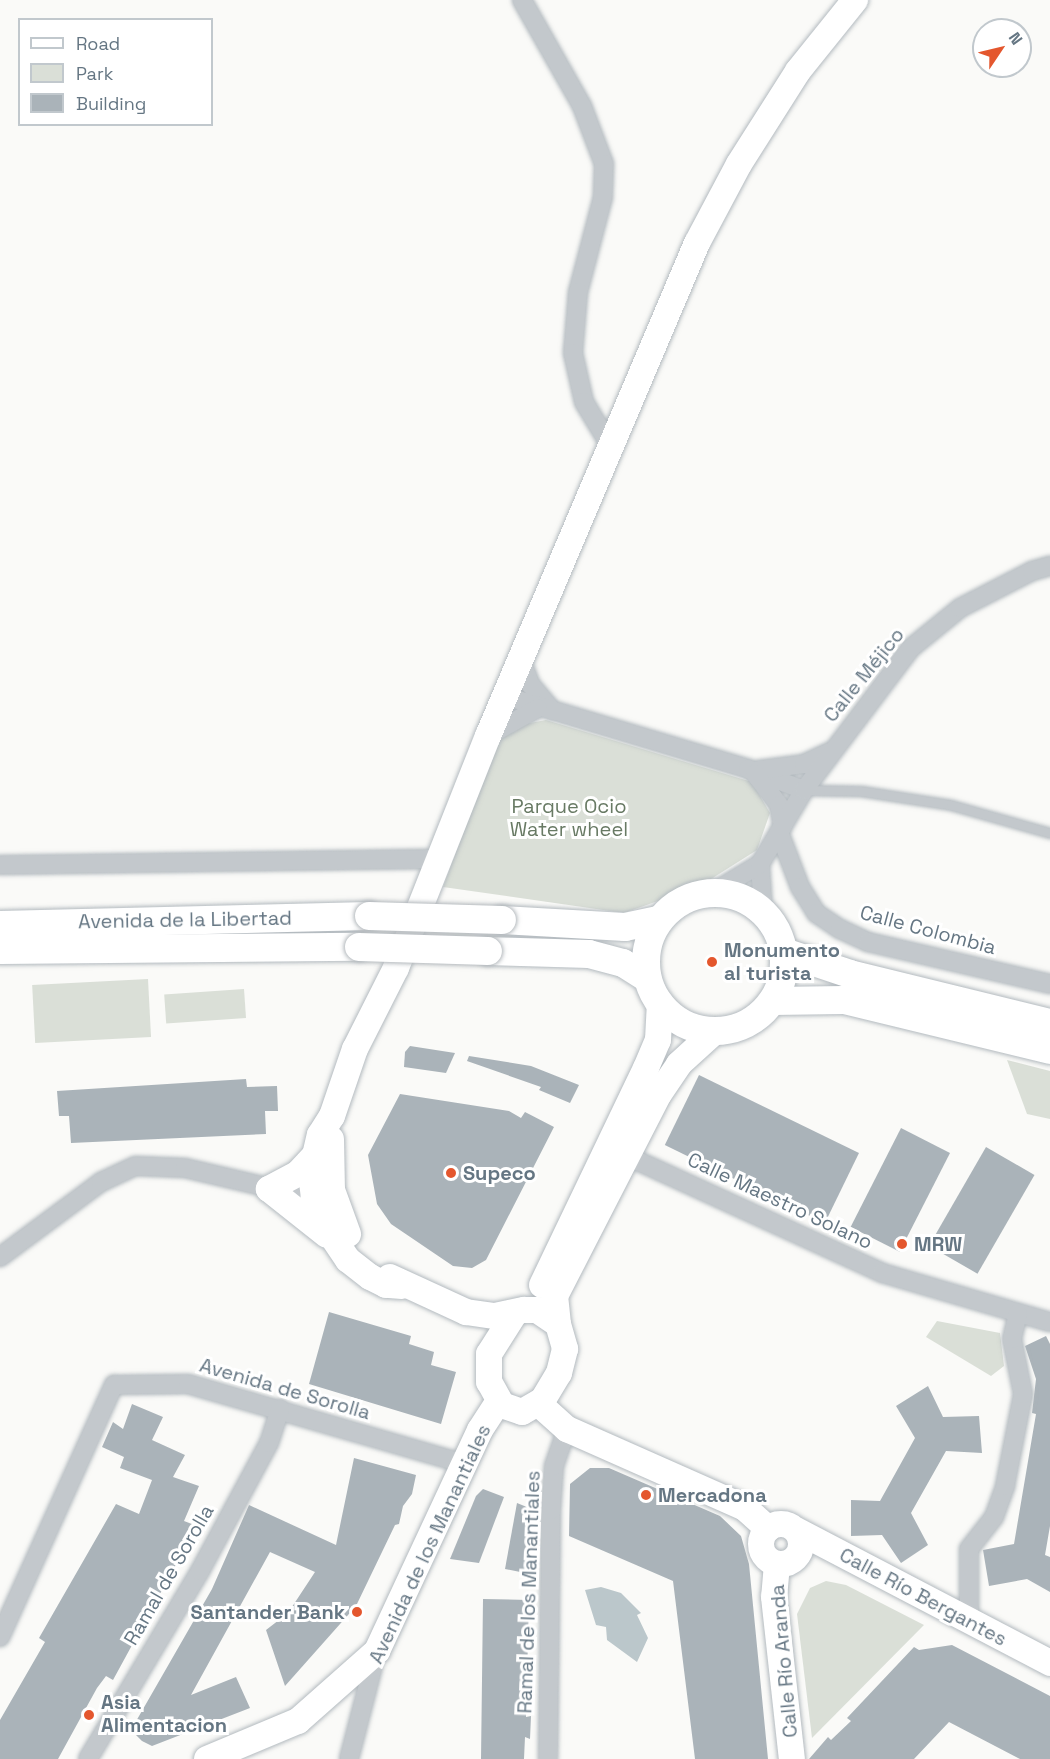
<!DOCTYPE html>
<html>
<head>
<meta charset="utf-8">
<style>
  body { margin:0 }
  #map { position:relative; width:1050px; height:1759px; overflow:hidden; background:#fafaf8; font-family:"Space Grotesk",sans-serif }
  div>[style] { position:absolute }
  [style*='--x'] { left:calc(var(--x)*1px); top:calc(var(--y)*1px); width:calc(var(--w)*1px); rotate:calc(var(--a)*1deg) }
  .green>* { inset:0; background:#dadfd7; transform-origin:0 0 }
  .water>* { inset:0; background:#bbc7cb }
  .building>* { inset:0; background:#aab3b9; transform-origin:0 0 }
  .roads { filter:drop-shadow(0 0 2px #b3babf) drop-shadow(0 0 2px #b3babf) }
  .service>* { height:9px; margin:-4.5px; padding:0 4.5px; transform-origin:4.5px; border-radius:4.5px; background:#c3c8cc }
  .minor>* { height:18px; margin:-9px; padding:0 9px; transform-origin:9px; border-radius:9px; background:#c3c8cc }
  .secondary>* { height:26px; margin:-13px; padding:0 13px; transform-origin:13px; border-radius:13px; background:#fff }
  .secondary>.ring { margin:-13px; padding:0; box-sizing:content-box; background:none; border:26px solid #fff; border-radius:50% }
  .primary>* { height:28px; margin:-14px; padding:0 14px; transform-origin:14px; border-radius:14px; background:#fff }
  .primary>.ring { margin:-14px; padding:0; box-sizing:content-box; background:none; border:28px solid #fff; border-radius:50% }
  .bridges { filter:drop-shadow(0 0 2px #b5babe) drop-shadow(0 0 2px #b5babe) }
  .primary-bridge>* { height:28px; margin:-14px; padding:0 14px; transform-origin:14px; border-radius:14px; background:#fff }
  .dots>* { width:16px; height:16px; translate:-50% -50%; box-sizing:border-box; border:3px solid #fff; border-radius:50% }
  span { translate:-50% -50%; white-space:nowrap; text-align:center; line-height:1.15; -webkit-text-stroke:6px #fff; paint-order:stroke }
  .street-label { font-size:20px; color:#657683 }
  .park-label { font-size:20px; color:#687a64 }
  .poi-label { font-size:20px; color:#657683; font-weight:700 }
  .left { translate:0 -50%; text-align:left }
  .right { translate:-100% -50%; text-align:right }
  .legend { position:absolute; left:18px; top:18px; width:195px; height:108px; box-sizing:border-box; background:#fff; border:2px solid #c1c8cd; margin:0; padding:8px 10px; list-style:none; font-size:18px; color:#657683 }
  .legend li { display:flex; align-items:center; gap:12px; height:30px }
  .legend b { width:30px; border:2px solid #c1c8cd }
  .north { position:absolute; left:972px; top:18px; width:60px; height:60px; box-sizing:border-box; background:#fff; border:2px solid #c1c8cd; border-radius:50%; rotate:55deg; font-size:16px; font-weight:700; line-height:24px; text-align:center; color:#657683 }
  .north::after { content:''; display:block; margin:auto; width:21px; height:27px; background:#e4572e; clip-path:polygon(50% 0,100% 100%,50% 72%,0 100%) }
</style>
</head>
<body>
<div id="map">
  <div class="green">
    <i style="clip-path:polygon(546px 720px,752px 782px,770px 813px,757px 850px,700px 886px,624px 913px,443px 887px,496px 744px,514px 726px)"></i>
    <i style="left:148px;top:979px;width:58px;height:116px;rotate:87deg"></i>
    <i style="left:244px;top:989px;width:29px;height:80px;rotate:86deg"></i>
    <i style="clip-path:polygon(1007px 1060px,1050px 1071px,1050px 1119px,1027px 1114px)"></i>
    <i style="clip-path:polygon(937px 1321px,1000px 1333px,1004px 1366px,991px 1376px,926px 1337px)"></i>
    <i style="clip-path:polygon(826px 1581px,846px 1585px,924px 1625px,812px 1738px,797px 1614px,810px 1588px)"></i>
  </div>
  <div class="water">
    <i style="clip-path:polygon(601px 1587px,621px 1593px,641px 1613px,637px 1615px,648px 1638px,637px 1662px,607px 1640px,606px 1627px,596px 1625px,585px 1590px)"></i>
  </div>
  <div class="building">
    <i style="clip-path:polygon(410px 1046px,455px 1053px,446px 1073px,404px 1067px,405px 1052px)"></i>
    <i style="clip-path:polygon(469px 1056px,531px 1066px,579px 1085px,570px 1103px,539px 1090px,541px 1087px,467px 1061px)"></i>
    <i style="left:699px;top:1075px;width:178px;height:78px;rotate:26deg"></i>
    <i style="clip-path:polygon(246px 1079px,247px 1087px,277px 1086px,278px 1111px,265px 1111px,266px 1134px,71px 1143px,69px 1116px,59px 1116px,57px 1091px)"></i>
    <i style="clip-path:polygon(400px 1094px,509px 1111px,521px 1118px,525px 1112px,554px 1127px,486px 1260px,472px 1268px,453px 1266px,391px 1224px,377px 1204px,368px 1155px)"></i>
    <i style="left:901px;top:1128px;width:55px;height:111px;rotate:27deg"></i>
    <i style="left:986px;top:1147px;width:56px;height:114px;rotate:30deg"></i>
    <i style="clip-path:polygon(329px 1312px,411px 1336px,409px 1344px,434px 1352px,431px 1365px,456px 1372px,441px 1424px,309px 1384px)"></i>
    <i style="clip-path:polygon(1046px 1336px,1050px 1344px,1050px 1526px,1045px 1555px,1050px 1557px,1050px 1592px,1027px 1579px,989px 1586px,983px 1550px,1014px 1544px,1036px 1414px,1032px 1413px,1036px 1379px,1025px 1346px)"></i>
    <i style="clip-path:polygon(928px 1386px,943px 1417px,979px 1416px,982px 1453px,946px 1451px,911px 1513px,928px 1545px,901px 1563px,882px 1535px,851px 1536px,851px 1500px,880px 1501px,915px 1438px,896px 1406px)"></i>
    <i style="clip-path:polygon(132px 1404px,163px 1417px,152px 1440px,185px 1455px,173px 1477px,199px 1486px,184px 1521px,197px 1526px,113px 1680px,106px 1676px,97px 1688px,58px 1759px,0 1759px,0 1720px,45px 1642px,39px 1638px,116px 1504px,139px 1514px,152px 1480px,120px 1468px,124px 1457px,102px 1447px,113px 1422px,123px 1429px)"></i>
    <i style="clip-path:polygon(354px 1458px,416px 1475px,412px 1494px,403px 1506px,399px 1524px,395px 1525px,356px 1606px,285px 1686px,266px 1630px,288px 1613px,315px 1572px,270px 1552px,191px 1695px,236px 1677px,250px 1708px,152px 1746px,142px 1741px,135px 1734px,135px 1723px,212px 1589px,249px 1505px,336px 1545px)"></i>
    <i style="clip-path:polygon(590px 1468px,609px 1468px,720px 1516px,741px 1536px,749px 1564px,768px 1759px,695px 1759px,673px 1581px,569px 1536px,570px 1484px)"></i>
    <i style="clip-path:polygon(483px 1489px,504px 1497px,479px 1563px,450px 1559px,476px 1496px)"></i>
    <i style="clip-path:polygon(517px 1503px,539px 1512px,535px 1575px,505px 1569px)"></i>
    <i style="clip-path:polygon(483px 1599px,529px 1600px,526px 1717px,531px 1716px,530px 1739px,525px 1737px,524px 1759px,481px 1759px)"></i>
    <i style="clip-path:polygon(952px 1645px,1050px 1696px,1050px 1759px,1020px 1759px,949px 1722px,914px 1759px,809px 1759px,828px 1737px,831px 1740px,851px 1721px,847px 1718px,914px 1647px,919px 1650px)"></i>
  </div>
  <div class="roads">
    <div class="service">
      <i style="--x:805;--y:790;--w:56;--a:1"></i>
      <i style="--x:861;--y:791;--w:91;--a:8.8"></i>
      <i style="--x:951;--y:805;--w:103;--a:15.8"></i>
    </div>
    <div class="minor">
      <i style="--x:522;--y:0;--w:122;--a:60.5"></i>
      <i style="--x:582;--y:106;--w:62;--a:69.2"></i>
      <i style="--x:604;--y:164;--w:33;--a:92"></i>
      <i style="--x:603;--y:197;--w:98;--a:104.7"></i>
      <i style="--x:578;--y:292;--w:61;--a:94.7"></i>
      <i style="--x:573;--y:353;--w:50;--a:77.3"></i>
      <i style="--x:584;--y:402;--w:52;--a:59"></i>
      <i style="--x:521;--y:659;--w:27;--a:70"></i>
      <i style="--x:530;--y:684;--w:35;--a:50"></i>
      <i style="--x:505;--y:696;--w:254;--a:16.7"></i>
      <i style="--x:748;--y:769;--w:60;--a:20.6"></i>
      <i style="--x:488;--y:736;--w:57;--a:-29.2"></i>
      <i style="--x:759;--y:770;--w:45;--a:-7.6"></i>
      <i style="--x:804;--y:764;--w:29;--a:-25"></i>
      <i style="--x:755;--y:774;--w:39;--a:52"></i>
      <i style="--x:779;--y:805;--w:22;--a:80"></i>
      <i style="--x:779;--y:832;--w:59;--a:69.1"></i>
      <i style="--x:800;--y:887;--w:31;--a:58"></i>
      <i style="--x:816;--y:913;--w:29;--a:34"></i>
      <i style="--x:840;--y:929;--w:31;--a:25"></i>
      <i style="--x:868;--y:942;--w:187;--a:13"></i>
      <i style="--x:760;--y:864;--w:47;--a:86.3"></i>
      <i style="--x:0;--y:865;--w:438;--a:-0.8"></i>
      <i style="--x:712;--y:893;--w:56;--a:-31.1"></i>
      <i style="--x:760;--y:864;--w:86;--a:-59.3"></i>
      <i style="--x:804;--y:790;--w:178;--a:-53"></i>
      <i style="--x:911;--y:648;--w:63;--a:-39.2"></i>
      <i style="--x:960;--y:608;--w:81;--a:-27.2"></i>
      <i style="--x:1032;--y:571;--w:19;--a:-16"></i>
      <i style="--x:627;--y:1156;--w:281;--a:24.6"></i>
      <i style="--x:882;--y:1273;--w:175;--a:16.3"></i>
      <i style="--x:0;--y:1257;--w:126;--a:-36.6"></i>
      <i style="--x:101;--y:1182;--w:38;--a:-25"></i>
      <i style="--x:136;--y:1166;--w:49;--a:2.3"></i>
      <i style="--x:185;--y:1168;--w:132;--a:13.1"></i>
      <i style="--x:969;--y:1622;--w:73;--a:-90"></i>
      <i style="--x:969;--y:1549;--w:41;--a:-52"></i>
      <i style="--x:994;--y:1517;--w:33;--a:-70"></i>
      <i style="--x:1005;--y:1486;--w:94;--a:-78.9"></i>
      <i style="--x:1023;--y:1394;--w:56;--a:-101.3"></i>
      <i style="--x:1012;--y:1339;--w:26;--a:-77"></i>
      <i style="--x:0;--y:1637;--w:277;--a:-65.7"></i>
      <i style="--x:114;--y:1385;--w:74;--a:-0.8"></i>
      <i style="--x:188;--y:1384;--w:288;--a:16.1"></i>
      <i style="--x:88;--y:1759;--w:219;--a:-59.2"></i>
      <i style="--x:200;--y:1571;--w:145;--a:-61.7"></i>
      <i style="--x:269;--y:1443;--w:36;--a:-72"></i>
      <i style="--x:349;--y:1759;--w:112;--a:-75.5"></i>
      <i style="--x:548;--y:1759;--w:249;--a:-89.3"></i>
      <i style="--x:551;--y:1510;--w:44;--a:-86.1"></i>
      <i style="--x:554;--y:1466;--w:39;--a:-71"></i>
    </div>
    <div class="secondary">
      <i style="--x:331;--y:1139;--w:51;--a:88.9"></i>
      <i style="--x:332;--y:1190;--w:47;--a:70"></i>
      <i style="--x:315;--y:1155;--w:26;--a:133"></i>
      <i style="--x:297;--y:1174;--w:32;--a:152"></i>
      <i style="--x:269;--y:1189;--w:74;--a:38.4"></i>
      <i style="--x:390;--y:1277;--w:84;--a:24.7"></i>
      <i style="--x:466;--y:1312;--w:29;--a:8"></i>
      <i style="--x:495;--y:1316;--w:30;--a:-12"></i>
      <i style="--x:524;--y:1310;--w:13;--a:0"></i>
      <i style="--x:537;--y:1310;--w:25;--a:34"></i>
      <i style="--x:558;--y:1324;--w:26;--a:74"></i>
      <i style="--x:565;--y:1349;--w:25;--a:104"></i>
      <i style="--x:559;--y:1373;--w:31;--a:121"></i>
      <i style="--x:543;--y:1400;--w:24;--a:150"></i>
      <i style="--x:522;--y:1412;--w:21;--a:-161"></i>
      <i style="--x:502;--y:1405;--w:26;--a:-119"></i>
      <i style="--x:489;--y:1382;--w:28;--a:-90"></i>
      <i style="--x:489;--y:1354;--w:49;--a:-57.6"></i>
      <i style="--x:542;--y:1285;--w:241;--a:-64.4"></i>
      <i style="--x:646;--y:1068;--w:30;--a:-67"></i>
      <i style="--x:658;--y:1040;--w:35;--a:-87"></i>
      <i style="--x:402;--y:1286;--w:16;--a:-176"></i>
      <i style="--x:386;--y:1285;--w:18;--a:-153"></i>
      <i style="--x:370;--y:1277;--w:28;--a:-142"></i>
      <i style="--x:348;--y:1260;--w:37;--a:-124"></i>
      <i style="--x:327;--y:1229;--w:34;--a:-113"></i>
      <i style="--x:314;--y:1198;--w:25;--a:-97"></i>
      <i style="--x:311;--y:1173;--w:39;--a:-77"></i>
      <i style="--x:320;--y:1135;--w:22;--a:-58"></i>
      <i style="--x:332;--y:1116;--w:71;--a:-71.1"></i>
      <i style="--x:355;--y:1049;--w:91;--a:-63.2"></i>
      <i style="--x:396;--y:968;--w:250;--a:-68.4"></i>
      <i style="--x:488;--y:736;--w:535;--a:-67.03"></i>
      <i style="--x:697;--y:243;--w:89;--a:-62"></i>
      <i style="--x:739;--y:164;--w:110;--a:-57.6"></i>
      <i style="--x:798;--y:71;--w:91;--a:-51.2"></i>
      <i style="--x:558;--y:1324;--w:28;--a:-96"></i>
      <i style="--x:555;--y:1296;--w:227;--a:-62.8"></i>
      <i style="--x:659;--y:1094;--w:36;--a:-56"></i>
      <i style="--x:679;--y:1064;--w:47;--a:-42.4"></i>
      <i style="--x:539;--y:1404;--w:38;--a:42"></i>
      <i style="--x:567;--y:1429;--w:195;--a:23.9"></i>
      <i style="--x:745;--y:1508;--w:31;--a:42"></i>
      <i class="ring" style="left:761px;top:1524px;width:14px;height:14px"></i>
      <i style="--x:796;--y:1530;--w:287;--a:27.6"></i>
      <i style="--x:777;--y:1564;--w:33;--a:95"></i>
      <i style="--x:774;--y:1597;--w:163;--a:83.7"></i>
      <i style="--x:207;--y:1759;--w:99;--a:-22.7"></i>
      <i style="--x:298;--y:1721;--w:106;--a:-41.5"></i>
      <i style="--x:377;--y:1651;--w:244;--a:-65"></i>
      <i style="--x:480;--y:1430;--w:35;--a:-57"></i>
    </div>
    <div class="primary">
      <i class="ring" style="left:646px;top:893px;width:110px;height:110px"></i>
      <i style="--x:502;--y:920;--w:123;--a:3.3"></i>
      <i style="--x:625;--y:927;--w:35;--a:-12"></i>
      <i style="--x:0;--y:925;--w:369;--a:-1.4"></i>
      <i style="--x:0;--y:950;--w:359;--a:-0.5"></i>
      <i style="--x:488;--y:951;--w:101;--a:1.7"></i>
      <i style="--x:589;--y:954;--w:35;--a:15"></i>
      <i style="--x:623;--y:963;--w:28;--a:32"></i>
      <i style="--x:784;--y:952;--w:70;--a:18.4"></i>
      <i style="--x:850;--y:974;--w:206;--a:13.8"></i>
      <i style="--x:773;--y:1001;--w:71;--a:-0.8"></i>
      <i style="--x:844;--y:1000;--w:212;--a:13.6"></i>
    </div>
  </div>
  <div class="bridges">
    <div class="primary-bridge">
      <i style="--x:369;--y:916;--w:133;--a:1.7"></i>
      <i style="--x:359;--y:947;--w:129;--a:1.8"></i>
    </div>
  </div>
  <div class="dots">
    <i style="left:712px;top:962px;background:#e4572e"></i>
    <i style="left:451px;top:1173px;background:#e4572e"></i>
    <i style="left:902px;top:1244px;background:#e4572e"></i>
    <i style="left:646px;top:1495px;background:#e4572e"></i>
    <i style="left:357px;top:1612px;background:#e4572e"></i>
    <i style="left:89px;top:1715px;background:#e4572e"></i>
  </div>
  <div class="street-label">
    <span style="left:864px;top:675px;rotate:-51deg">Calle Méjico</span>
    <span style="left:185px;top:920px;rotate:-1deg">Avenida de la Libertad</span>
    <span style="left:928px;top:930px;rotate:15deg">Calle Colombia</span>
    <span style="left:780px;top:1201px;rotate:25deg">Calle Maestro Solano</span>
    <span style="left:285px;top:1389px;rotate:16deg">Avenida de Sorolla</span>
    <span style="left:430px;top:1544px;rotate:-65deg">Avenida de los Manantiales</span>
    <span style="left:169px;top:1575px;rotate:-60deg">Ramal de Sorolla</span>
    <span style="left:529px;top:1592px;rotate:-88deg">Ramal de los Manantiales</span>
    <span style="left:923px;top:1597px;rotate:28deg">Calle Río Bergantes</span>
    <span style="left:784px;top:1661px;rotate:-95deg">Calle Río Aranda</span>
  </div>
  <div class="park-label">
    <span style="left:569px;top:818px">Parque Ocio<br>Water wheel</span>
  </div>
  <div class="poi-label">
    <span class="left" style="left:724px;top:962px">Monumento<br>al turista</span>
    <span class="left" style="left:463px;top:1173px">Supeco</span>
    <span class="left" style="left:914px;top:1244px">MRW</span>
    <span class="left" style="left:658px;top:1495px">Mercadona</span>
    <span class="right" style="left:345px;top:1612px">Santander Bank</span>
    <span class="left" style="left:101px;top:1714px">Asia<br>Alimentacion</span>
  </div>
  <ul class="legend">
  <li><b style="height:8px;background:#fff"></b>Road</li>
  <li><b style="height:16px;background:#dadfd7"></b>Park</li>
  <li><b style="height:16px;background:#aab3b9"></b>Building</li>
  </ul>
  <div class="north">N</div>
</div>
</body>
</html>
